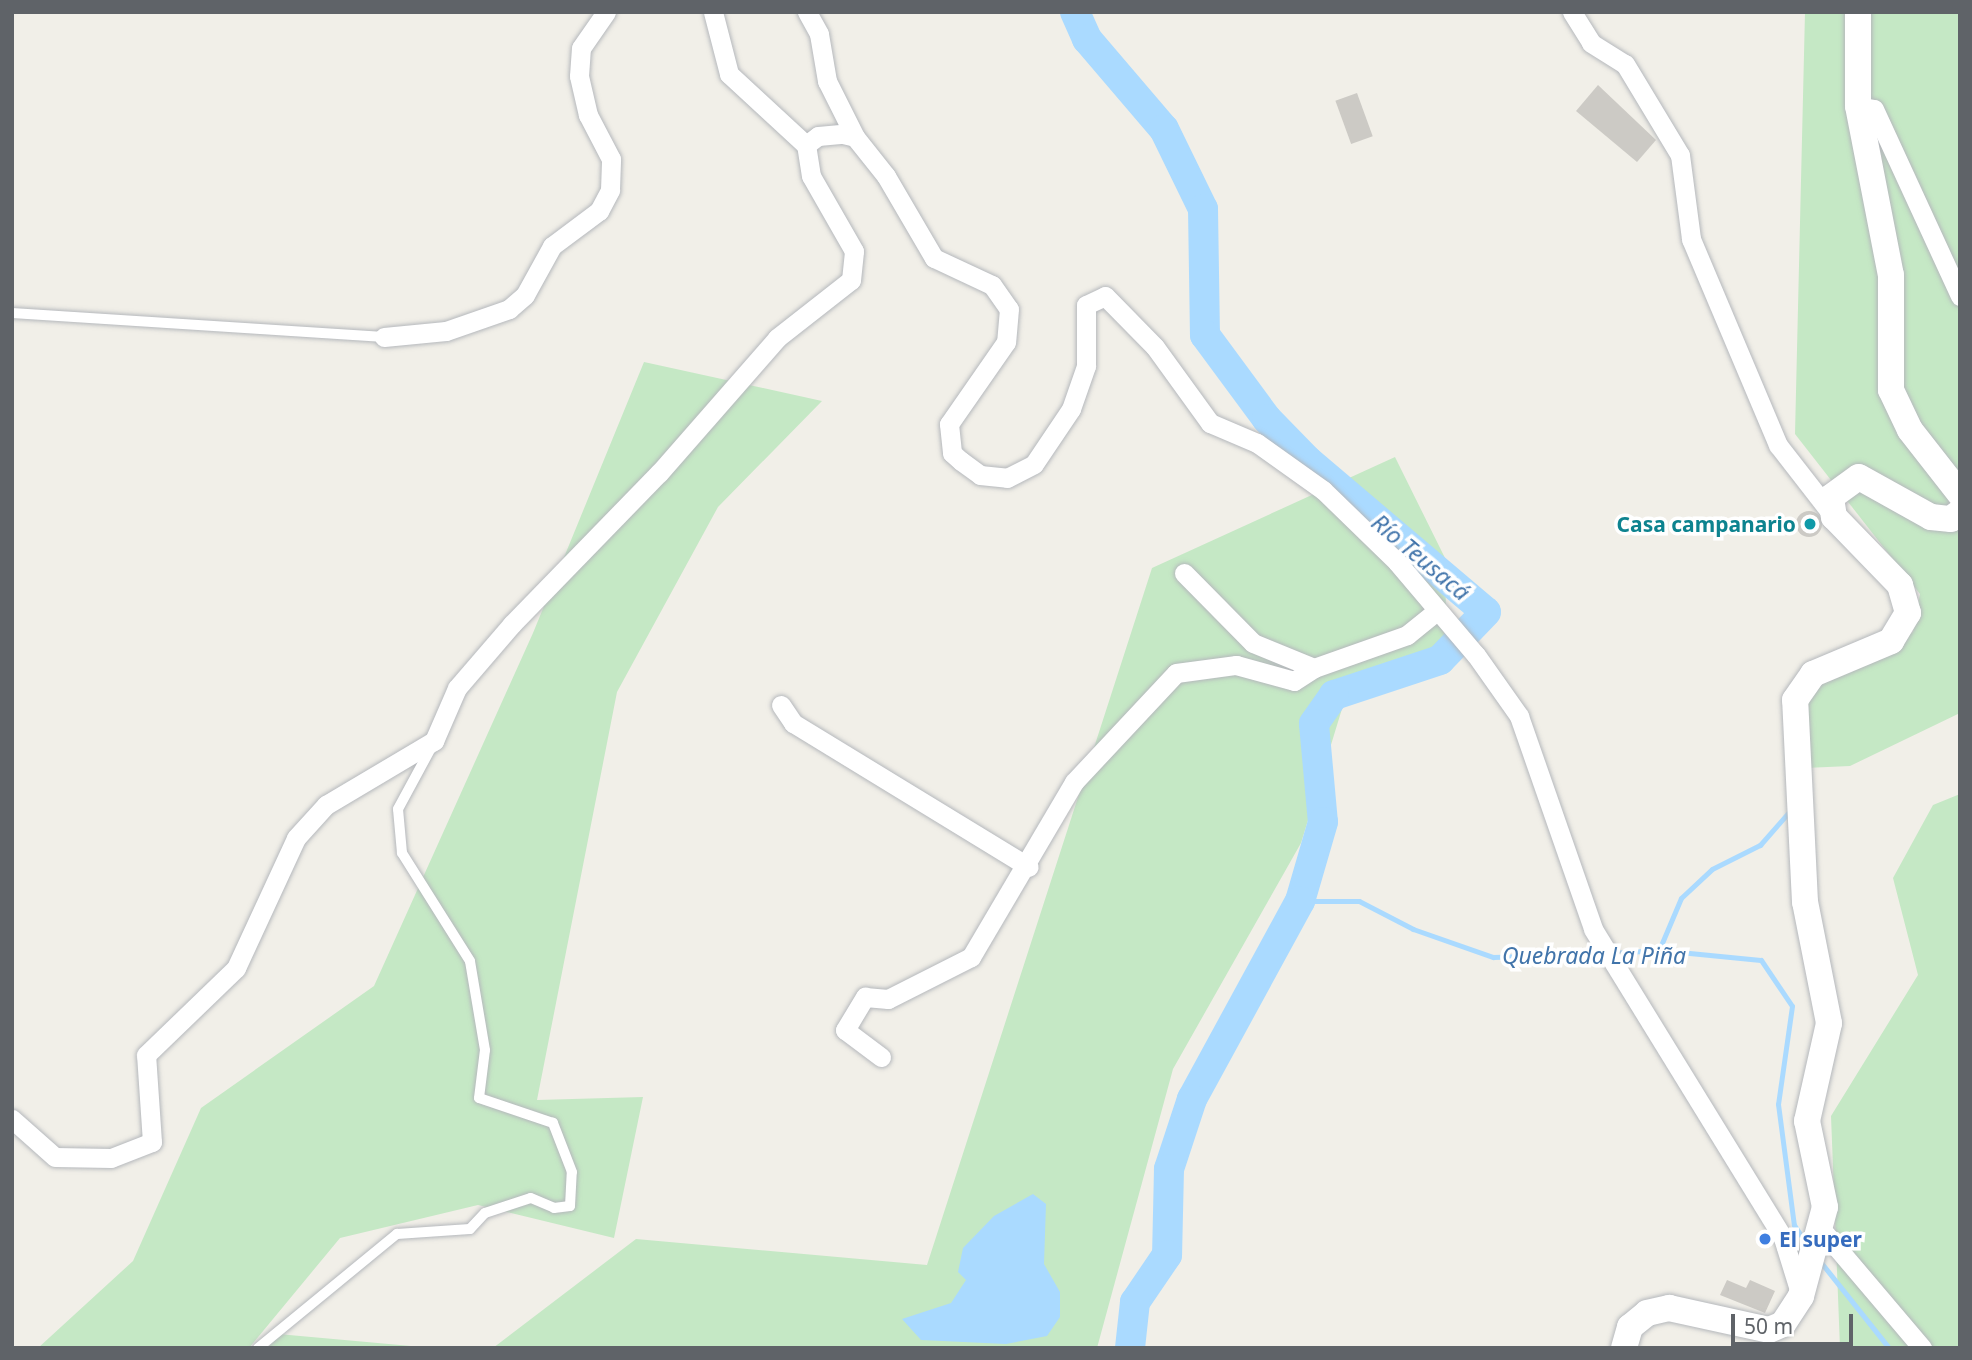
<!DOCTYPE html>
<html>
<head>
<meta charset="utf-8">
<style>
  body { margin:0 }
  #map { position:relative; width:1972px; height:1360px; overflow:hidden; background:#f1efe8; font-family:"Noto Sans",sans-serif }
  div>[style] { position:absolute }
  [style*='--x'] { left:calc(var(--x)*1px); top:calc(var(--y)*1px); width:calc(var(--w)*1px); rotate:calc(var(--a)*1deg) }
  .green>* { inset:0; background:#c5e8c5 }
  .water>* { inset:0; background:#aadaff }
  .stream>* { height:5px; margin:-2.5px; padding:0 2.5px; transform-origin:2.5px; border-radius:2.5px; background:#aadaff }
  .river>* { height:30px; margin:-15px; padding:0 15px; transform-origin:15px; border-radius:15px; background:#aadaff }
  .building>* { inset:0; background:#cccac5; transform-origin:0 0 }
  .round { border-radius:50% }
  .roads { filter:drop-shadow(0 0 2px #b5b8bc) drop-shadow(0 0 2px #b5b8bc) }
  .lane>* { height:10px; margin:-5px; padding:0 5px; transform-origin:5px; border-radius:5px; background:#fff }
  .street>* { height:19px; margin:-9.5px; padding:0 9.5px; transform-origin:9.5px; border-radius:9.5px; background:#fff }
  .secondary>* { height:26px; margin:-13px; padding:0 13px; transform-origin:13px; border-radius:13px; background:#fff }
  .dots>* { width:19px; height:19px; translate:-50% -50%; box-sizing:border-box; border:4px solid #fff; border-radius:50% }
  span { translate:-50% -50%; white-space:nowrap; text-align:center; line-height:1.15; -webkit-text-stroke:7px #fff; paint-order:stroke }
  .culture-label { font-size:21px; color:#0d838f; font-weight:700 }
  .right { translate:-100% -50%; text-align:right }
  .shop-label { font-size:21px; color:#366cbe; font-weight:700 }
  .left { translate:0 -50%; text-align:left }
  .water-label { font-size:23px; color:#4174aa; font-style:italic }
  .frame { position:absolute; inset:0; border:14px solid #5f6368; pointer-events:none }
  .scale { position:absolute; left:1731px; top:1314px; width:122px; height:32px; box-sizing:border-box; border:4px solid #5f6368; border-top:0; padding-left:9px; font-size:21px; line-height:24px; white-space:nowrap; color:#5f6368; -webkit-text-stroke:5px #fff; paint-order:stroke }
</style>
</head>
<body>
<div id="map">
  <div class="green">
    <i style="clip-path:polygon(1805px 12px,1960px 12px,1960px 713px,1850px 766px,1805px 768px,1797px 699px,1812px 676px,1883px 651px,1913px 632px,1920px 594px,1795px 434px)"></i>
    <i style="clip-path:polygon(644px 362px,822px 401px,718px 507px,617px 692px,537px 1100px,643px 1097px,614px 1238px,478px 1205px,340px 1238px,249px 1348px,38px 1348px,133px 1261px,201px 1108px,374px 986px,533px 633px)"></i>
    <i style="clip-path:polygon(1395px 457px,1445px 558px,1447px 664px,1345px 699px,1301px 843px,1173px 1069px,1097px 1348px,493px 1348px,636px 1239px,927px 1265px,1152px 568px)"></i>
    <i style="clip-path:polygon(1960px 794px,1960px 1348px,1840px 1348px,1831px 1116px,1918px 975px,1893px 878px,1933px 805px)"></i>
    <i style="clip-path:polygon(278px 1334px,433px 1348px,268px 1348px)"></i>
  </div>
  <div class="water">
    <i style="clip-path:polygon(1033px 1194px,1046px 1204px,1044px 1264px,1060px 1292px,1060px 1317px,1047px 1336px,1006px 1344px,921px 1340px,902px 1319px,951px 1303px,966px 1280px,958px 1272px,963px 1248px,994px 1216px)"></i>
  </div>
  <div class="stream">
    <i style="--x:1300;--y:901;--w:59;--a:0"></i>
    <i style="--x:1359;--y:901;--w:61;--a:27.4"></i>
    <i style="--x:1413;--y:929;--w:85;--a:19.3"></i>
    <i style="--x:1493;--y:957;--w:109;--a:-1.6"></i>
    <i style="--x:1659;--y:950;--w:56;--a:-67.1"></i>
    <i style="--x:1681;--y:898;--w:42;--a:-43.1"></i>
    <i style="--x:1712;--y:869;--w:54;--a:-26.6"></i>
    <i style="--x:1760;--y:845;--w:44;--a:-48.7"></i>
    <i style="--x:1612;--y:953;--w:47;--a:-3.7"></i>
    <i style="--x:1659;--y:950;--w:102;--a:5.6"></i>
    <i style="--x:1761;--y:960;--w:55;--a:56"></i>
    <i style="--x:1792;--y:1006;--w:99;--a:98.1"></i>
    <i style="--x:1778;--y:1104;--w:122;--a:82.5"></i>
    <i style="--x:1794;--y:1225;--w:23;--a:56"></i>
    <i style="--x:1819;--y:1260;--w:112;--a:51.5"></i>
  </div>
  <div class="river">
    <i style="--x:1075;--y:12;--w:30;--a:66"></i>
    <i style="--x:1087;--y:39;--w:118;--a:49.5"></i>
    <i style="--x:1164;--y:129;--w:89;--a:64"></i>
    <i style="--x:1203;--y:209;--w:126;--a:89.1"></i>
    <i style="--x:1205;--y:335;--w:104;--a:53.6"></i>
    <i style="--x:1267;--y:419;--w:59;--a:45.7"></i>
    <i style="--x:1308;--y:461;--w:233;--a:40.3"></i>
    <i style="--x:1486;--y:612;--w:66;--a:133.8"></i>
    <i style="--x:1440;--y:660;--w:112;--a:161.7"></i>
    <i style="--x:1334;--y:695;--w:35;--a:125"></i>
    <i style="--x:1314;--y:724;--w:98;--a:84.8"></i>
    <i style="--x:1323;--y:822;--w:82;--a:106.2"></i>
    <i style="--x:1300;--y:901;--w:226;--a:118.6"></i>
    <i style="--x:1192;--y:1099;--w:74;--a:108.2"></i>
    <i style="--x:1169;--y:1169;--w:86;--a:91.3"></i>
    <i style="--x:1167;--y:1255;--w:57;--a:124.2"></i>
    <i style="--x:1135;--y:1302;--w:46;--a:96.2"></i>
  </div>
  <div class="building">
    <i style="clip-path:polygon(1598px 85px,1656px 140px,1637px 162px,1576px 111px)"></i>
    <i style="left:1357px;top:93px;width:46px;height:23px;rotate:70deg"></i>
    <i class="round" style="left:1796px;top:511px;width:26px;height:26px"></i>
    <i style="clip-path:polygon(1727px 1280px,1746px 1288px,1750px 1280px,1775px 1291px,1765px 1313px,1720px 1295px)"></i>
  </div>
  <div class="roads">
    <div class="lane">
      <i style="--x:12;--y:313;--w:373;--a:3.7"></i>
      <i style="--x:258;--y:1348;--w:180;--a:-39.4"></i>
      <i style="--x:397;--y:1234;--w:73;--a:-3.9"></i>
      <i style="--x:470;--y:1229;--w:22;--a:-47"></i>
      <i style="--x:485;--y:1213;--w:48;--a:-18.1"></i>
      <i style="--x:531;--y:1198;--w:25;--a:23"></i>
      <i style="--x:554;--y:1208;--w:16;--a:-7"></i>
      <i style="--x:570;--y:1206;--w:34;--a:-87"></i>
      <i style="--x:572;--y:1172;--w:53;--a:-111.2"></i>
      <i style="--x:553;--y:1123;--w:78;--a:-161.3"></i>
      <i style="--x:479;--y:1098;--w:48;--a:-82.9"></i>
      <i style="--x:485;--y:1050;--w:90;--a:-99.6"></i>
      <i style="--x:470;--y:961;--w:128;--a:-122.2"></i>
      <i style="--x:402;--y:853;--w:44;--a:-95.2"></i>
      <i style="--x:398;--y:809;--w:69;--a:-61.6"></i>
    </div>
    <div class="street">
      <i style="--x:713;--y:12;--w:64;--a:75.5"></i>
      <i style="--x:729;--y:74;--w:105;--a:42.7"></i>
      <i style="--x:807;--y:12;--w:25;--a:61"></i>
      <i style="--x:819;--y:34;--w:48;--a:80.3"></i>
      <i style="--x:827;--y:81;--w:63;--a:63.4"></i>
      <i style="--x:1572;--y:12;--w:36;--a:58"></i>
      <i style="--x:1591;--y:43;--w:40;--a:32"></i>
      <i style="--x:1625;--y:64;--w:106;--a:58.9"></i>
      <i style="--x:1680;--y:155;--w:85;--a:82.5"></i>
      <i style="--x:1691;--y:239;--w:224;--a:67.1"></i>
      <i style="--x:1778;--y:445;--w:91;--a:52.1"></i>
      <i style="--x:1858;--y:106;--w:16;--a:11"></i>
      <i style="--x:1874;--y:109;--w:206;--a:65.3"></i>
      <i style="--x:384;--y:337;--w:62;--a:-5.5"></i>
      <i style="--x:446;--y:331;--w:67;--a:-19.2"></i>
      <i style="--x:509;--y:309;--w:21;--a:-41"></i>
      <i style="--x:525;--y:295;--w:56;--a:-61.1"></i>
      <i style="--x:552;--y:246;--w:59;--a:-36.7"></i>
      <i style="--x:599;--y:211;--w:24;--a:-62"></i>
      <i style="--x:610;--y:190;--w:31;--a:-88"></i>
      <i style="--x:611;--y:159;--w:50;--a:-117.6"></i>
      <i style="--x:588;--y:115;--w:40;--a:-103"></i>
      <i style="--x:579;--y:76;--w:28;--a:-86"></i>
      <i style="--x:581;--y:48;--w:44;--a:-55.2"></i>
      <i style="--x:1184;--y:573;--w:98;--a:45.4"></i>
      <i style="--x:1253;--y:643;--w:66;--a:22.3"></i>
      <i style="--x:1314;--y:668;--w:99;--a:-19.5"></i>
      <i style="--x:1407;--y:635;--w:36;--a:-39"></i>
      <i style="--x:781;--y:705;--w:22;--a:56"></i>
      <i style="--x:793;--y:723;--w:276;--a:31.4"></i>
      <i style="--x:881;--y:1057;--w:45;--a:-143.1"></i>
      <i style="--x:845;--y:1030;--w:39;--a:-59"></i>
      <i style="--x:865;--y:997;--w:23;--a:5"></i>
      <i style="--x:888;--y:999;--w:93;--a:-26.8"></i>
      <i style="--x:971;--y:957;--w:203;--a:-59.5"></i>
      <i style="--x:1074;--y:782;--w:149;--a:-46.9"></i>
      <i style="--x:1176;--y:673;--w:61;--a:-7.6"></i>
      <i style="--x:1236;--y:665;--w:60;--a:15.4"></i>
      <i style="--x:1294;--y:681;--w:24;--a:-33"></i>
      <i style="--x:12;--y:1119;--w:57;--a:41.5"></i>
      <i style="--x:55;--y:1157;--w:56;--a:1"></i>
      <i style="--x:111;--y:1158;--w:44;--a:-21.3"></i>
      <i style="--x:152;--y:1142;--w:87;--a:-93.9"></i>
      <i style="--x:146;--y:1055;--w:125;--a:-44"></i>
      <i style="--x:236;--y:968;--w:143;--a:-65.2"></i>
      <i style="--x:296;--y:838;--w:45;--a:-47.7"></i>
      <i style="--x:326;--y:805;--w:126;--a:-30.7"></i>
      <i style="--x:434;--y:741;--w:58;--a:-66.5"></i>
      <i style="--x:457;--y:688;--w:84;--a:-49.3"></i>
      <i style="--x:512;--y:624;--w:211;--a:-45.8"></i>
      <i style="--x:659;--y:473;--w:179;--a:-48.8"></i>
      <i style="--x:777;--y:338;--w:94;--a:-38.1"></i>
      <i style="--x:851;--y:280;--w:29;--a:-84"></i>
      <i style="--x:854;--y:251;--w:86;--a:-119.8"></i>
      <i style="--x:811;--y:176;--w:31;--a:-99"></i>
      <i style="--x:806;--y:145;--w:15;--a:-37"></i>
      <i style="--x:818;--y:136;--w:25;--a:-5"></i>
      <i style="--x:843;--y:134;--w:12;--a:14"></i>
      <i style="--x:855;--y:137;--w:50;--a:51.5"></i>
      <i style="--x:886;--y:176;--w:95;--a:59.7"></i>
      <i style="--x:934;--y:258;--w:64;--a:25"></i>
      <i style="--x:992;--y:285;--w:29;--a:55"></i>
      <i style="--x:1009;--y:309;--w:33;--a:95"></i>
      <i style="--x:1006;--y:342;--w:100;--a:124.8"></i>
      <i style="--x:949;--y:424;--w:29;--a:84"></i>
      <i style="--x:952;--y:453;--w:12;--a:42"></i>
      <i style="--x:961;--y:461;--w:24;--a:36"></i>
      <i style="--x:980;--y:475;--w:27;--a:6"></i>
      <i style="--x:1007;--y:478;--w:30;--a:-27"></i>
      <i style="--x:1034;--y:464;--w:66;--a:-56.1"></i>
      <i style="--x:1071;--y:409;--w:46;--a:-70.8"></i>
      <i style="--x:1086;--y:366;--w:61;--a:-90"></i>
      <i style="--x:1086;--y:305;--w:21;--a:-25"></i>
      <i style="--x:1105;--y:296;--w:71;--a:45.6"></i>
      <i style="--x:1155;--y:347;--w:94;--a:54.1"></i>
      <i style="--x:1210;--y:423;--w:51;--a:23.1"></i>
      <i style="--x:1257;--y:443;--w:81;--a:35.5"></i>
      <i style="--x:1323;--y:490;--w:103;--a:44.2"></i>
      <i style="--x:1397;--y:562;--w:122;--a:49.7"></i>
      <i style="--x:1476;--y:655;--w:75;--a:54.8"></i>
      <i style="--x:1519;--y:716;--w:225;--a:70.8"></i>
      <i style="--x:1593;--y:929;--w:363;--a:58.4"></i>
      <i style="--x:1783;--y:1238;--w:61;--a:72.8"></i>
      <i style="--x:1822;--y:1230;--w:155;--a:49.7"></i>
    </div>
    <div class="secondary">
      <i style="--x:1858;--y:12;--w:94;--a:90"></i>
      <i style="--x:1858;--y:106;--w:172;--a:79"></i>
      <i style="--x:1891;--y:275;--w:115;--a:90"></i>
      <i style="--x:1891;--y:390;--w:44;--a:64.6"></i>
      <i style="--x:1910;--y:430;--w:81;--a:52"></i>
      <i style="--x:1624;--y:1348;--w:22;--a:-74"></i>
      <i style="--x:1630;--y:1327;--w:22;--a:-39"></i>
      <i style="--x:1647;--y:1313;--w:23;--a:-13"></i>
      <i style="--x:1669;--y:1308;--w:102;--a:12.4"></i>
      <i style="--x:1769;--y:1330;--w:15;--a:-23"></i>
      <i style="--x:1783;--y:1324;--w:33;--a:-57"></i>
      <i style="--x:1801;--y:1296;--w:92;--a:-74.9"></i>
      <i style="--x:1825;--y:1207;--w:88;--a:-101.8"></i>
      <i style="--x:1807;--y:1121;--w:100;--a:-77.3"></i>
      <i style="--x:1829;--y:1023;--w:123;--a:-101.2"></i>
      <i style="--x:1805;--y:902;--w:202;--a:-92.8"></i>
      <i style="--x:1795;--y:700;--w:32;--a:-55"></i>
      <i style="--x:1813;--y:674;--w:85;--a:-22.9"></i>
      <i style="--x:1891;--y:641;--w:33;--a:-59"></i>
      <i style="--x:1908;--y:613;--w:29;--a:-106"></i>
      <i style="--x:1900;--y:585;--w:95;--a:-134.1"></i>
      <i style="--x:1834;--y:517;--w:20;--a:-99"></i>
      <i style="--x:1831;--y:497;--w:34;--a:-36"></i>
      <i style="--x:1859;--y:477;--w:82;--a:29.1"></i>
      <i style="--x:1931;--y:517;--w:20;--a:6"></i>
      <i style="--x:1951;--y:519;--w:11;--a:-38"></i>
    </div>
  </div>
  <div class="dots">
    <i style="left:1810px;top:524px;background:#0f9aa8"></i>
    <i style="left:1765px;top:1239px;background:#3f7fe0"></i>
  </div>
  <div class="culture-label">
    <span class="right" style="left:1796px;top:524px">Casa campanario</span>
  </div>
  <div class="shop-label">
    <span class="left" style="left:1779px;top:1239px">El super</span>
  </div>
  <div class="water-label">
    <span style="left:1421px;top:557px;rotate:40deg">Río Teusacá</span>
    <span style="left:1594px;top:955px">Quebrada La Piña</span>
  </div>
  <div class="frame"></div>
  <div class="scale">50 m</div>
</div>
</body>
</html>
